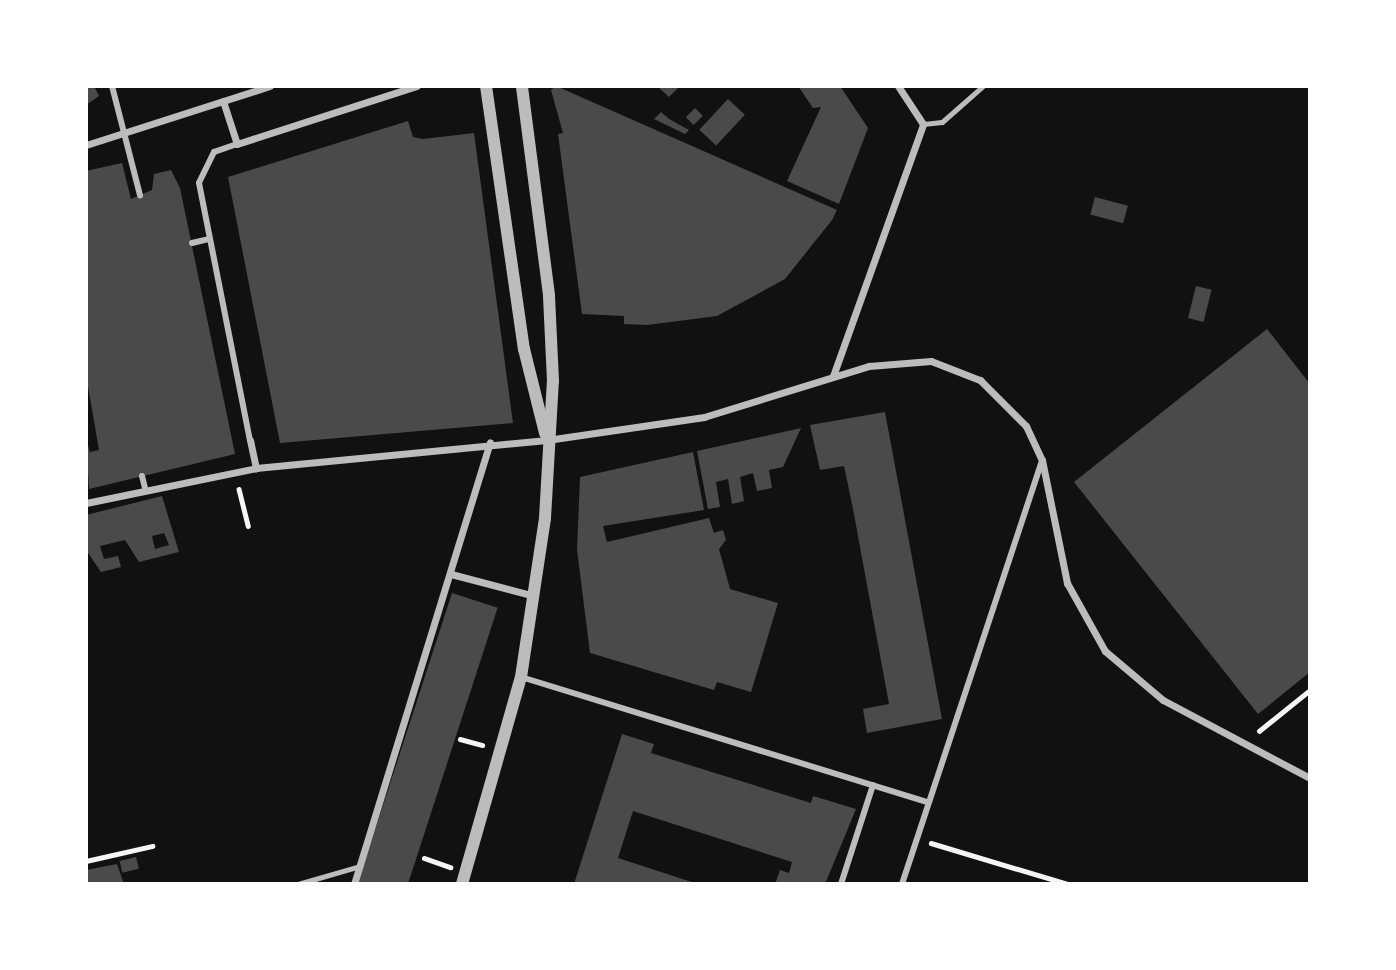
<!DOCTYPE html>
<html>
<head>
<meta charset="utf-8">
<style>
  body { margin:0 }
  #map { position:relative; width:1396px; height:970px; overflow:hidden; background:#111; font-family:"Exo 2",sans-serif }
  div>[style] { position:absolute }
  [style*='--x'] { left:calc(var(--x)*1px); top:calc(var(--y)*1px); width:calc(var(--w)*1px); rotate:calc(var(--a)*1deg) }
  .building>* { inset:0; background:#4a4a4a; transform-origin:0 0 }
  .path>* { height:4.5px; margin:-2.25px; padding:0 2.25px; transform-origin:2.25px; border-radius:2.25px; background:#f5f5f5 }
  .service>* { height:5px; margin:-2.5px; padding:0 2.5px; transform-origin:2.5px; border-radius:2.5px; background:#bcbcbc }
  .pedestrian>* { height:6px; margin:-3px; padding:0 3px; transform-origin:3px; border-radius:3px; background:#bcbcbc }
  .minor>* { height:7px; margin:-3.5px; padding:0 3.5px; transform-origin:3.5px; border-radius:3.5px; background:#bcbcbc }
  .tertiary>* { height:12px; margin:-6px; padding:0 6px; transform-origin:6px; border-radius:6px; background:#bcbcbc }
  span { translate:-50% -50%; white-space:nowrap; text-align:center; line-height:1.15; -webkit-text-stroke:7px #fff; paint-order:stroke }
  .frame { position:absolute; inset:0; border:88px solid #fff; pointer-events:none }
</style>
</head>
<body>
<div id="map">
  <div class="building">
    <i style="clip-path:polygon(86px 86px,94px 86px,99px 96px,86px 105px)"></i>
    <i style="clip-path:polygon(556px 86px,837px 210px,832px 220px,785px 279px,717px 316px,647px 325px,624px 324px,624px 316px,582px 314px,558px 134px,563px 133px,551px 90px)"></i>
    <i style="clip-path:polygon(657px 86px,680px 86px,669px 97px)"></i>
    <i style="clip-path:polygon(798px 86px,840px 86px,868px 128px,839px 204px,787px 181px,821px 107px,813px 108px)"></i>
    <i style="left:728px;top:99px;width:23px;height:42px;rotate:43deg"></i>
    <i style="left:695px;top:108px;width:11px;height:13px;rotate:45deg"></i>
    <i style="clip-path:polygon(661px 112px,669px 119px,689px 130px,685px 134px,654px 119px)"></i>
    <i style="clip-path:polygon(408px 121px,413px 137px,423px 139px,474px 133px,513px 423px,280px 443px,228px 177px)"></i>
    <i style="clip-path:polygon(122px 163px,131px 199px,152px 190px,154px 174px,171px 170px,180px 188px,235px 454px,89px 489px,86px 439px,90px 452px,99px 450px,86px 375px,86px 171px)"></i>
    <i style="left:1095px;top:197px;width:34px;height:18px;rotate:15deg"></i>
    <i style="left:1196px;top:286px;width:16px;height:33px;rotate:14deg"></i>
    <i style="clip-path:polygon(1267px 329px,1310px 384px,1310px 672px,1258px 714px,1074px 482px)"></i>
    <i style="clip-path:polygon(885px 412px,942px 719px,867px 733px,863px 709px,889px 704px,853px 509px,844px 466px,820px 470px,810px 425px)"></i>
    <i style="clip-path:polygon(801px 428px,783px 467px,769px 470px,772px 488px,757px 491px,753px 473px,740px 477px,744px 501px,732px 504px,728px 479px,716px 482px,720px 507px,708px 509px,697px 451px)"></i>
    <i style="clip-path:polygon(693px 452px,704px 510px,603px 526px,607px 542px,709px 518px,714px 533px,723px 530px,726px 540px,719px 549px,730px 589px,778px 603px,751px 692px,717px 682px,714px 690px,590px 653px,577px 550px,580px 477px)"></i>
    <i style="clip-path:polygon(evenodd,162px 496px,179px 552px,139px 562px,125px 540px,100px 546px,104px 559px,118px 556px,121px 567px,101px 572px,86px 550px,86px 515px,162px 496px,164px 533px,169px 545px,155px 549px,152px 536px,164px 533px)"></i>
    <i style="left:452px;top:593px;width:48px;height:304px;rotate:18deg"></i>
    <i style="clip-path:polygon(622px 734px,654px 744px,651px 753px,811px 803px,813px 796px,856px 809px,825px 884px,775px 884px,780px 870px,789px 873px,792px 862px,633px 811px,618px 858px,698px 884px,574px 884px)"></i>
    <i style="left:136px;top:857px;width:12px;height:17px;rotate:76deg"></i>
    <i style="clip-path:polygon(117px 864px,124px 884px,86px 884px,86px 870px)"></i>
  </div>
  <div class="path">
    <i style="--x:239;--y:489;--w:38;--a:76"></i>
    <i style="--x:1259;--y:731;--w:65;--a:-38.8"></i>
    <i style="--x:460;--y:739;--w:23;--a:15"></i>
    <i style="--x:931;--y:843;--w:143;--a:16.7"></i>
    <i style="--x:424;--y:858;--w:28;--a:19"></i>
    <i style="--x:86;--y:861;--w:68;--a:-12.8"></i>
  </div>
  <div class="service">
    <i style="--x:923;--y:124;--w:19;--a:-6"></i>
    <i style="--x:942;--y:122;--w:55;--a:-41.3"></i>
    <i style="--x:298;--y:884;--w:65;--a:-16.2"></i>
  </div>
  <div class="pedestrian">
    <i style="--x:112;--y:86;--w:113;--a:75.6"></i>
    <i style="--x:237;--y:144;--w:24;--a:161"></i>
    <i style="--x:214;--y:152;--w:34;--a:116"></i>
    <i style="--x:199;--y:183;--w:262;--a:78.8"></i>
    <i style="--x:192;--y:243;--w:18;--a:-13"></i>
    <i style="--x:142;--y:476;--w:12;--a:76"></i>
    <i style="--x:521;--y:677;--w:426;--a:17.1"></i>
    <i style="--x:841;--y:884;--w:104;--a:-72.1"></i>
    <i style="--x:902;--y:884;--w:446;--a:-71.7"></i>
  </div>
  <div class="minor">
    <i style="--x:223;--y:101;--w:45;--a:72"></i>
    <i style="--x:237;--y:144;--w:189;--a:-17.9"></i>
    <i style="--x:86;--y:145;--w:193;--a:-17.8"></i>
    <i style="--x:833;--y:376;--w:268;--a:-70.3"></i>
    <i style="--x:923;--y:124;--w:45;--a:-123.3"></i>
    <i style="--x:250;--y:440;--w:29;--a:78"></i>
    <i style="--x:86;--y:503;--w:174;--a:-11.6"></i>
    <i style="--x:256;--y:468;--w:292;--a:-5.5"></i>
    <i style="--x:547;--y:440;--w:159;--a:-8.3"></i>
    <i style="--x:704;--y:417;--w:173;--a:-17.2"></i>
    <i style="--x:869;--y:366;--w:62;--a:-4.6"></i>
    <i style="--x:931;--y:361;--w:53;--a:21.2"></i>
    <i style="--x:980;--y:380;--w:65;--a:45"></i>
    <i style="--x:1026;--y:426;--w:38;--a:65"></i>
    <i style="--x:1042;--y:460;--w:126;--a:78.5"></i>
    <i style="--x:1067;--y:583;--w:78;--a:60.8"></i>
    <i style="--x:1105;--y:651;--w:76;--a:40.2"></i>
    <i style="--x:1163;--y:700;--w:166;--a:28"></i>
    <i style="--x:451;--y:574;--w:87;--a:14.7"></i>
    <i style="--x:354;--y:884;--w:462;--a:-72.9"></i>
  </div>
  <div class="tertiary">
    <i style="--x:486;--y:86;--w:266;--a:81.8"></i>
    <i style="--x:524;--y:349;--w:87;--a:76"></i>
    <i style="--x:462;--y:884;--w:215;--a:-74.1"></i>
    <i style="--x:521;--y:677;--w:161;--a:-81.4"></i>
    <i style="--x:545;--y:518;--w:137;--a:-86.7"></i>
    <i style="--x:553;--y:381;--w:86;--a:-92.7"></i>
    <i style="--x:549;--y:295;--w:211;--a:-97.4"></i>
  </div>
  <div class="frame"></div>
</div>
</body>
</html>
